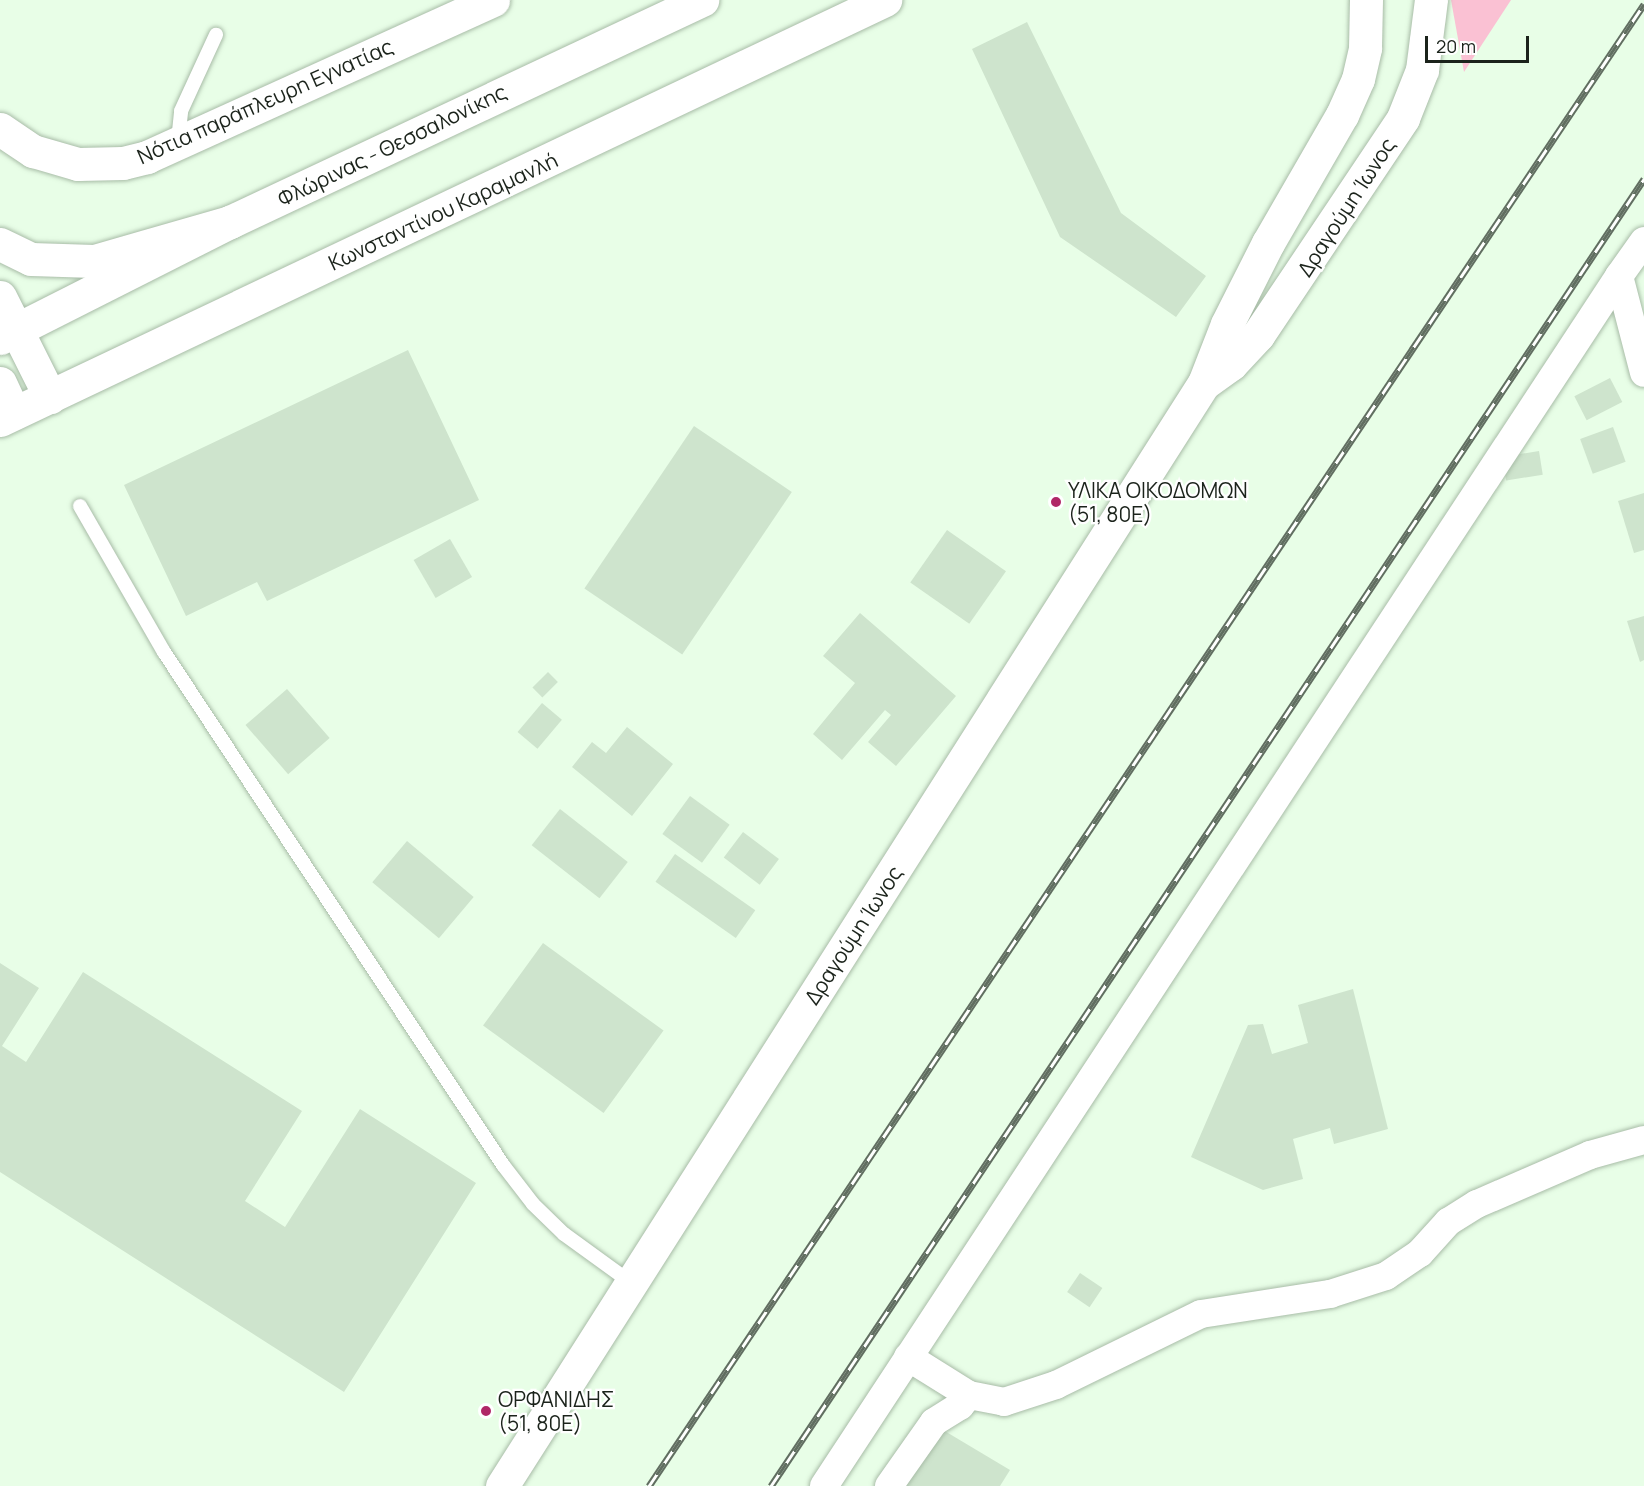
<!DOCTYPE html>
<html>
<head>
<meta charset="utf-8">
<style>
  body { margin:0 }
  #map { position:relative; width:1644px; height:1486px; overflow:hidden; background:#e8fee7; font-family:Manrope,sans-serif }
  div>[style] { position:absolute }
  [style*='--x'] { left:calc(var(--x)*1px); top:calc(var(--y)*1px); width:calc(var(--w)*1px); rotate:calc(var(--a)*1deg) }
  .green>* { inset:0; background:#fac1d3 }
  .building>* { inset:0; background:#cee4cd; transform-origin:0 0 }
  .roads { filter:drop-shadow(0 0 2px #a8bca7) drop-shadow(0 0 2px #a8bca7) }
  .service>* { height:14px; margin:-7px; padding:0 7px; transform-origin:7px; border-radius:7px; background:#fff }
  .minor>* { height:28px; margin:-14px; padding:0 14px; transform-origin:14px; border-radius:14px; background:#fff }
  .tertiary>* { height:33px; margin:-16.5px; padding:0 16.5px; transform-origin:16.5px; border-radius:16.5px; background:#fff }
  .secondary>* { height:33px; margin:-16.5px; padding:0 16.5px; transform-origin:16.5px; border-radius:16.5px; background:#fff }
  .primary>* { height:33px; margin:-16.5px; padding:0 16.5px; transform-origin:16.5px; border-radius:16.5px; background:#fff }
  .motorway>* { height:33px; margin:-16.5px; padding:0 16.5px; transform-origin:16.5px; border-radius:16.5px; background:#fff }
  .rail>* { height:7px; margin-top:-3.5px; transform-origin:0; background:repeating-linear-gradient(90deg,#fff 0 14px,#616e61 0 28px); box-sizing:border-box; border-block:2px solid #616e61 }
  .dots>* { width:16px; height:16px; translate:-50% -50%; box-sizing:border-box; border:3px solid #fff; border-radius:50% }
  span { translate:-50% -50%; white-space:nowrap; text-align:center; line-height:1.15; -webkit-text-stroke:4.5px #fff; paint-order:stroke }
  .street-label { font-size:21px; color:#1b231b }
  .poi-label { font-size:21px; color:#1b231b }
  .left { translate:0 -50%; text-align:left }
  .scale { position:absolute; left:1425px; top:36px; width:104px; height:27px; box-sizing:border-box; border:3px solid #1b231b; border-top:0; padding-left:8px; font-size:18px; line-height:21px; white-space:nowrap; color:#1b231b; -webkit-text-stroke:4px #fff; paint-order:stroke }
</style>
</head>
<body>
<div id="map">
  <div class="green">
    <i style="clip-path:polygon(1451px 0,1511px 0,1464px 72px)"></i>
  </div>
  <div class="building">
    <i style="clip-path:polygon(1027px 22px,1121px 213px,1206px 276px,1176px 317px,1060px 237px,972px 49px)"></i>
    <i style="clip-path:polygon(408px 350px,479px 500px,267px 601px,257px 582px,186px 616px,124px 485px)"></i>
    <i style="left:1610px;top:378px;width:27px;height:40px;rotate:63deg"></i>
    <i style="left:694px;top:426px;width:118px;height:196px;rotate:34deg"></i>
    <i style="left:1613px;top:427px;width:37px;height:35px;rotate:70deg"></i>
    <i style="left:1539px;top:451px;width:24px;height:37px;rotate:81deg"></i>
    <i style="clip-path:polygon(1644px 493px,1644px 550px,1634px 553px,1618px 501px)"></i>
    <i style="left:947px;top:530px;width:72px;height:64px;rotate:35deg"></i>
    <i style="left:450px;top:539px;width:44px;height:42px;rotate:60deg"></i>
    <i style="clip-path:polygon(860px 613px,956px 696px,896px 766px,868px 742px,891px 715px,885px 710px,842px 760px,813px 734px,855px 683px,823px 656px)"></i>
    <i style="clip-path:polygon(1644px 616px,1644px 660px,1640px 662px,1627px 621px)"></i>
    <i style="left:548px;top:672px;width:14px;height:22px;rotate:45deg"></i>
    <i style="left:287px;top:689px;width:65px;height:55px;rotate:49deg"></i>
    <i style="left:542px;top:703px;width:26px;height:38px;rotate:40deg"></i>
    <i style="clip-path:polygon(627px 727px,673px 764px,632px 816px,572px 767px,592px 742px,606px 753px)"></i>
    <i style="left:690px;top:796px;width:49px;height:47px;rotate:36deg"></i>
    <i style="left:560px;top:809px;width:86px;height:46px;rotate:38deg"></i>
    <i style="left:743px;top:832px;width:45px;height:32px;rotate:37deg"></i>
    <i style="left:407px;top:841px;width:87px;height:54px;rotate:40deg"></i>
    <i style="left:675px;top:854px;width:98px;height:34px;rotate:35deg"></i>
    <i style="left:543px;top:943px;width:149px;height:102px;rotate:36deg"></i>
    <i style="clip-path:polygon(0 963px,39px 988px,2px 1046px,26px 1062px,83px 972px,302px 1111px,245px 1201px,285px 1227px,360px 1109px,476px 1183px,344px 1392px,0 1172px)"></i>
    <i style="clip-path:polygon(1353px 989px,1388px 1129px,1334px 1144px,1330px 1128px,1293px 1139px,1303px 1179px,1263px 1190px,1191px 1157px,1248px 1025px,1263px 1024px,1272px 1054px,1308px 1043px,1298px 1005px)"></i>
    <i style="left:1080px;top:1273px;width:27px;height:23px;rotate:34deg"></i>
    <i style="clip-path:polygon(938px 1427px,1010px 1470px,1000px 1486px,903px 1486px)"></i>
  </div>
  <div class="roads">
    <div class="service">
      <i style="--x:178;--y:141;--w:30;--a:-84"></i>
      <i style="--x:181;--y:111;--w:84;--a:-65.3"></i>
      <i style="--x:80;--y:506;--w:168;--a:60.1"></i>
      <i style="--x:164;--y:652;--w:615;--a:56.54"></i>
      <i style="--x:503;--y:1165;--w:49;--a:52.4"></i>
      <i style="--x:533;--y:1204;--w:43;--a:44.1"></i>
      <i style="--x:564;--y:1234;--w:82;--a:36"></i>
    </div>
    <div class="minor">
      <i style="--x:1644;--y:241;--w:43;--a:125.5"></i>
      <i style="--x:1619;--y:276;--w:100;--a:75.5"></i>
      <i style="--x:908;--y:1357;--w:72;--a:31.9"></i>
      <i style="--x:969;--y:1395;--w:36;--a:11"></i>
      <i style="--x:1004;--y:1402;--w:55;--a:-18.1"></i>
      <i style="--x:1056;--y:1385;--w:161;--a:-26.1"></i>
      <i style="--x:1201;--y:1314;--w:131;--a:-8.8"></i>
      <i style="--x:1330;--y:1294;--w:59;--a:-17.8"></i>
      <i style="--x:1386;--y:1276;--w:41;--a:-34.1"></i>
      <i style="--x:1420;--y:1253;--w:42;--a:-47.9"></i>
      <i style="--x:1448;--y:1222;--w:34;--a:-32"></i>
      <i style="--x:1477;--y:1204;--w:123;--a:-23.4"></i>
      <i style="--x:1590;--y:1155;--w:56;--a:-15.5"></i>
      <i style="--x:824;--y:1486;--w:1448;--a:-56.69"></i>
      <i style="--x:889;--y:1486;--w:78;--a:-54.9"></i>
      <i style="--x:934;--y:1422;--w:31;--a:-32"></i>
      <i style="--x:960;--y:1406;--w:14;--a:-51"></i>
    </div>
    <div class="tertiary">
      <i style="--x:0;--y:129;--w:40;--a:34"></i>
      <i style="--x:33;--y:151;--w:47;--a:16.1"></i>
      <i style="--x:78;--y:164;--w:45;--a:-1.3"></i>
      <i style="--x:123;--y:163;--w:25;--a:-14"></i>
      <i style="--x:147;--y:157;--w:380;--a:-24.4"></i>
    </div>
    <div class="secondary">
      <i style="--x:1206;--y:382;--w:31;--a:-36"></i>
      <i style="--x:1231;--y:364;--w:40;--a:-47"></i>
      <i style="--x:1258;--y:335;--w:261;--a:-56.2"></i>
      <i style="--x:1403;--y:118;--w:52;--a:-68.4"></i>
      <i style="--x:1422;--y:70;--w:71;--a:-82.7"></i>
      <i style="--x:502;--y:1486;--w:1307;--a:-57.53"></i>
      <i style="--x:1204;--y:383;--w:63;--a:-68.7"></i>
      <i style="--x:1227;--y:324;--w:91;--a:-63.2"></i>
      <i style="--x:1268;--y:243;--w:148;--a:-60"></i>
      <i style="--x:1342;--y:115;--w:39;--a:-66"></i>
      <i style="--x:1358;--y:79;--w:32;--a:-77"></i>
      <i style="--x:1365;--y:48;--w:48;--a:-88.8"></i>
    </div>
    <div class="primary">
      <i style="--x:0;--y:338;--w:258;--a:-26.8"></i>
      <i style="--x:230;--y:222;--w:522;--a:-25.19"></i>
      <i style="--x:0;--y:420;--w:980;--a:-25.39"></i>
    </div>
    <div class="motorway">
      <i style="--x:0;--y:244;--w:34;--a:26"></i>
      <i style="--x:31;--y:259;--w:63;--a:1.8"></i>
      <i style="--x:94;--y:261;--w:141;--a:-16"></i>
      <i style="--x:0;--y:297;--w:112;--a:63.4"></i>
      <i style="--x:0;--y:383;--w:33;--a:65"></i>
    </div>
  </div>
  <div class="rail">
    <i style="--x:649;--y:1486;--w:1785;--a:-56.12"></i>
    <i style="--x:771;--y:1486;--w:1572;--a:-56.26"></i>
  </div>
  <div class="dots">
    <i style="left:1056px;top:502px;background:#b02767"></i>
    <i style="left:486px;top:1411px;background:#b02767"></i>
  </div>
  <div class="street-label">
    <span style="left:265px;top:101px;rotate:-24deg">Νότια παράπλευρη Εγνατίας</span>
    <span style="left:392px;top:145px;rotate:-26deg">Φλώρινας - Θεσσαλονίκης</span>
    <span style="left:1346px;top:207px;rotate:-57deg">Δραγούμη Ίωνος</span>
    <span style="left:443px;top:211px;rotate:-25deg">Κωνσταντίνου Καραμανλή</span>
    <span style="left:853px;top:935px;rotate:-57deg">Δραγούμη Ίωνος</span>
  </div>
  <div class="poi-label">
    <span class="left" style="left:1068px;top:502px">ΥΛΙΚΑ ΟΙΚΟΔΟΜΩΝ<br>(51, 80Ε)</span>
    <span class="left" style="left:498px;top:1411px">ΟΡΦΑΝΙΔΗΣ<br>(51, 80Ε)</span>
  </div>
  <div class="scale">20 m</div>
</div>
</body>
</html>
